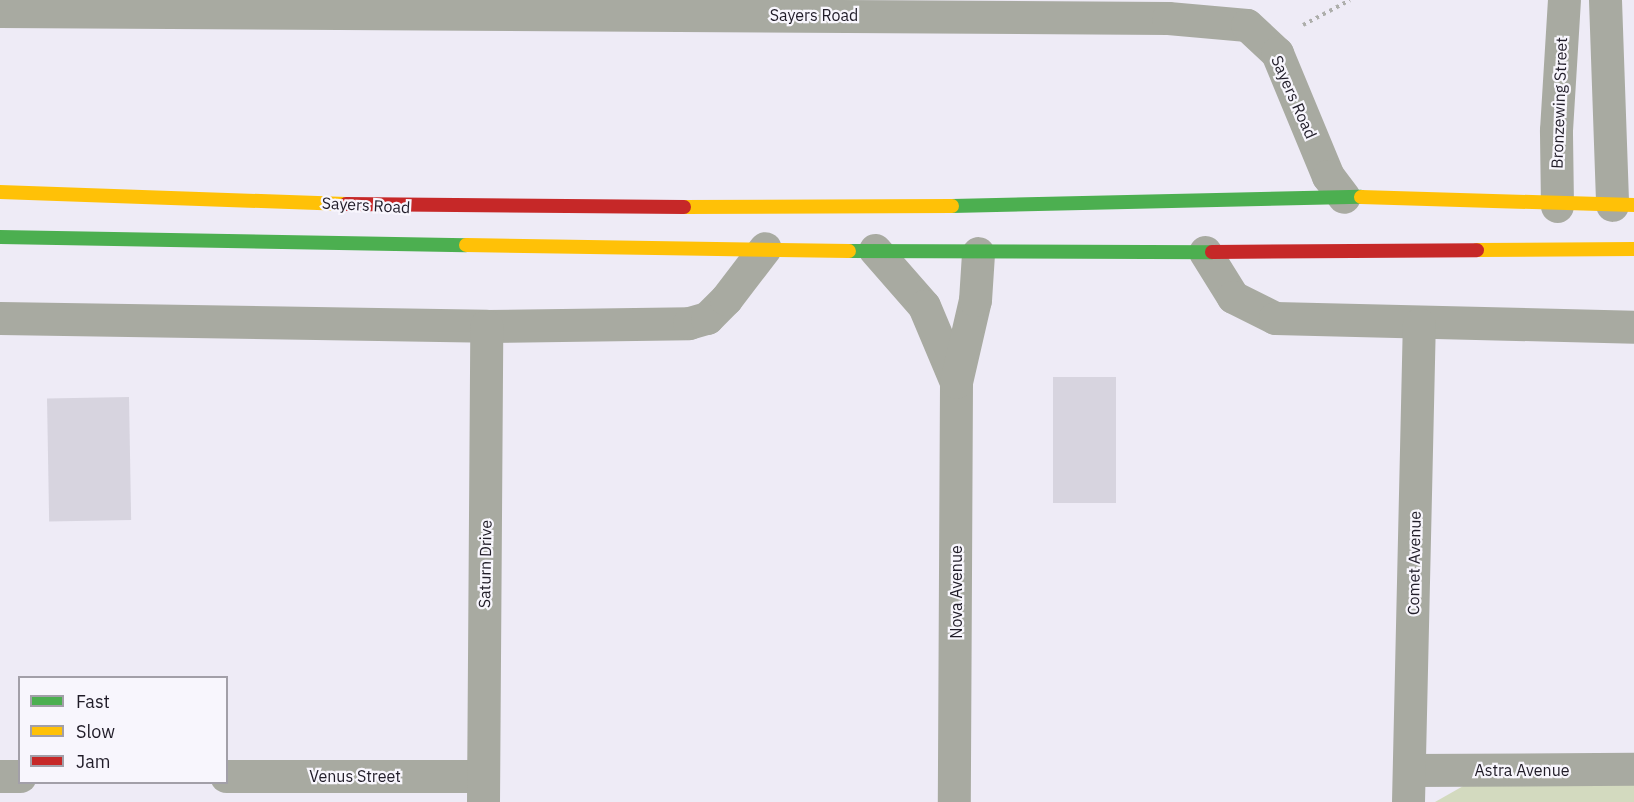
<!DOCTYPE html>
<html>
<head>
<meta charset="utf-8">
<style>
  body { margin:0 }
  #map { position:relative; width:1634px; height:802px; overflow:hidden; background:#eeebf6; font-family:"IBM Plex Sans",sans-serif }
  div>[style] { position:absolute }
  [style*='--x'] { left:calc(var(--x)*1px); top:calc(var(--y)*1px); width:calc(var(--w)*1px); rotate:calc(var(--a)*1deg) }
  .green>* { inset:0; background:#d3dabf }
  .building>* { inset:0; background:#d7d4df; transform-origin:0 0 }
  .path>* { height:4px; margin-top:-2px; transform-origin:0; background:repeating-linear-gradient(90deg,#adaeab 0 3px,transparent 0 7.5px) }
  .street>* { height:33px; margin:-16.5px; padding:0 16.5px; transform-origin:16.5px; border-radius:16.5px; background:#a8aaa1 }
  .fast>* { height:14px; margin:-7px; padding:0 7px; transform-origin:7px; border-radius:7px; background:#4caf50 }
  .slow>* { height:14px; margin:-7px; padding:0 7px; transform-origin:7px; border-radius:7px; background:#ffc107 }
  .jam>* { height:14px; margin:-7px; padding:0 7px; transform-origin:7px; border-radius:7px; background:#c62828 }
  span { translate:-50% -50%; white-space:nowrap; text-align:center; line-height:1.15; -webkit-text-stroke:4.5px #f8f6fd; paint-order:stroke }
  .street-label { font-size:16px; color:#201c28 }
  .legend { position:absolute; left:18px; top:676px; width:210px; height:108px; box-sizing:border-box; background:#f8f6fd; border:2px solid #a29fa8; margin:0; padding:8px 10px; list-style:none; font-size:18px; color:#201c28 }
  .legend li { display:flex; align-items:center; gap:12px; height:30px }
  .legend b { width:30px; border:2px solid #a29fa8 }
</style>
</head>
<body>
<div id="map">
  <div class="green">
    <i style="clip-path:polygon(1465px 785px,1634px 785px,1634px 802px,1435px 802px)"></i>
  </div>
  <div class="building">
    <i style="left:1116px;top:377px;width:126px;height:63px;rotate:90deg"></i>
    <i style="left:129px;top:397px;width:123px;height:82px;rotate:89deg"></i>
  </div>
  <div class="path">
    <i style="--x:1303;--y:25;--w:53;--a:-28"></i>
  </div>
  <div class="street">
    <i style="--x:1605;--y:0;--w:205;--a:88"></i>
    <i style="--x:0;--y:11;--w:1168;--a:0.34"></i>
    <i style="--x:1168;--y:18;--w:79;--a:5.1"></i>
    <i style="--x:1247;--y:25;--w:41;--a:43"></i>
    <i style="--x:1277;--y:53;--w:133;--a:67.5"></i>
    <i style="--x:1328;--y:176;--w:26;--a:53"></i>
    <i style="--x:1557;--y:206;--w:76;--a:-90.8"></i>
    <i style="--x:1556;--y:130;--w:130;--a:-86.5"></i>
    <i style="--x:875;--y:250;--w:74;--a:48.8"></i>
    <i style="--x:924;--y:306;--w:82;--a:67.2"></i>
    <i style="--x:956;--y:382;--w:420;--a:90.3"></i>
    <i style="--x:1205;--y:252;--w:53;--a:58.1"></i>
    <i style="--x:1233;--y:297;--w:47;--a:26.6"></i>
    <i style="--x:1275;--y:318;--w:359;--a:1.4"></i>
    <i style="--x:0;--y:318;--w:486;--a:0.9"></i>
    <i style="--x:486;--y:326;--w:203;--a:-0.8"></i>
    <i style="--x:689;--y:323;--w:19;--a:-16"></i>
    <i style="--x:707;--y:318;--w:27;--a:-45"></i>
    <i style="--x:726;--y:299;--w:64;--a:-52.6"></i>
    <i style="--x:956;--y:382;--w:84;--a:-77"></i>
    <i style="--x:975;--y:300;--w:47;--a:-86.3"></i>
    <i style="--x:1410;--y:770;--w:224;--a:-0.3"></i>
    <i style="--x:0;--y:776;--w:20;--a:0"></i>
    <i style="--x:226;--y:776;--w:257;--a:0"></i>
    <i style="--x:483;--y:802;--w:476;--a:-89.6"></i>
    <i style="--x:1408;--y:802;--w:478;--a:-88.7"></i>
  </div>
  <div class="fast">
    <i style="--x:952;--y:206;--w:409;--a:-1.3"></i>
    <i style="--x:0;--y:237;--w:466;--a:1"></i>
    <i style="--x:849;--y:251;--w:363;--a:0.2"></i>
  </div>
  <div class="slow">
    <i style="--x:0;--y:192;--w:346;--a:2"></i>
    <i style="--x:1361;--y:197;--w:273;--a:1.7"></i>
    <i style="--x:684;--y:207;--w:268;--a:-0.2"></i>
    <i style="--x:466;--y:245;--w:383;--a:0.9"></i>
    <i style="--x:1477;--y:250;--w:157;--a:-0.4"></i>
  </div>
  <div class="jam">
    <i style="--x:346;--y:204;--w:338;--a:0.5"></i>
    <i style="--x:1212;--y:252;--w:265;--a:-0.4"></i>
  </div>
  <div class="street-label">
    <span style="left:814px;top:15px">Sayers Road</span>
    <span style="left:1294px;top:97px;rotate:66deg">Sayers Road</span>
    <span style="left:1559px;top:103px;rotate:-88deg">Bronzewing Street</span>
    <span style="left:366px;top:205px;rotate:3deg">Sayers Road</span>
    <span style="left:1414px;top:563px;rotate:-89deg">Comet Avenue</span>
    <span style="left:485px;top:564px;rotate:-89deg">Saturn Drive</span>
    <span style="left:956px;top:592px;rotate:-90deg">Nova Avenue</span>
    <span style="left:1522px;top:770px">Astra Avenue</span>
    <span style="left:355px;top:776px">Venus Street</span>
  </div>
  <ul class="legend">
  <li><b style="height:8px;background:#4caf50"></b>Fast</li>
  <li><b style="height:8px;background:#ffc107"></b>Slow</li>
  <li><b style="height:8px;background:#c62828"></b>Jam</li>
  </ul>
</div>
</body>
</html>
